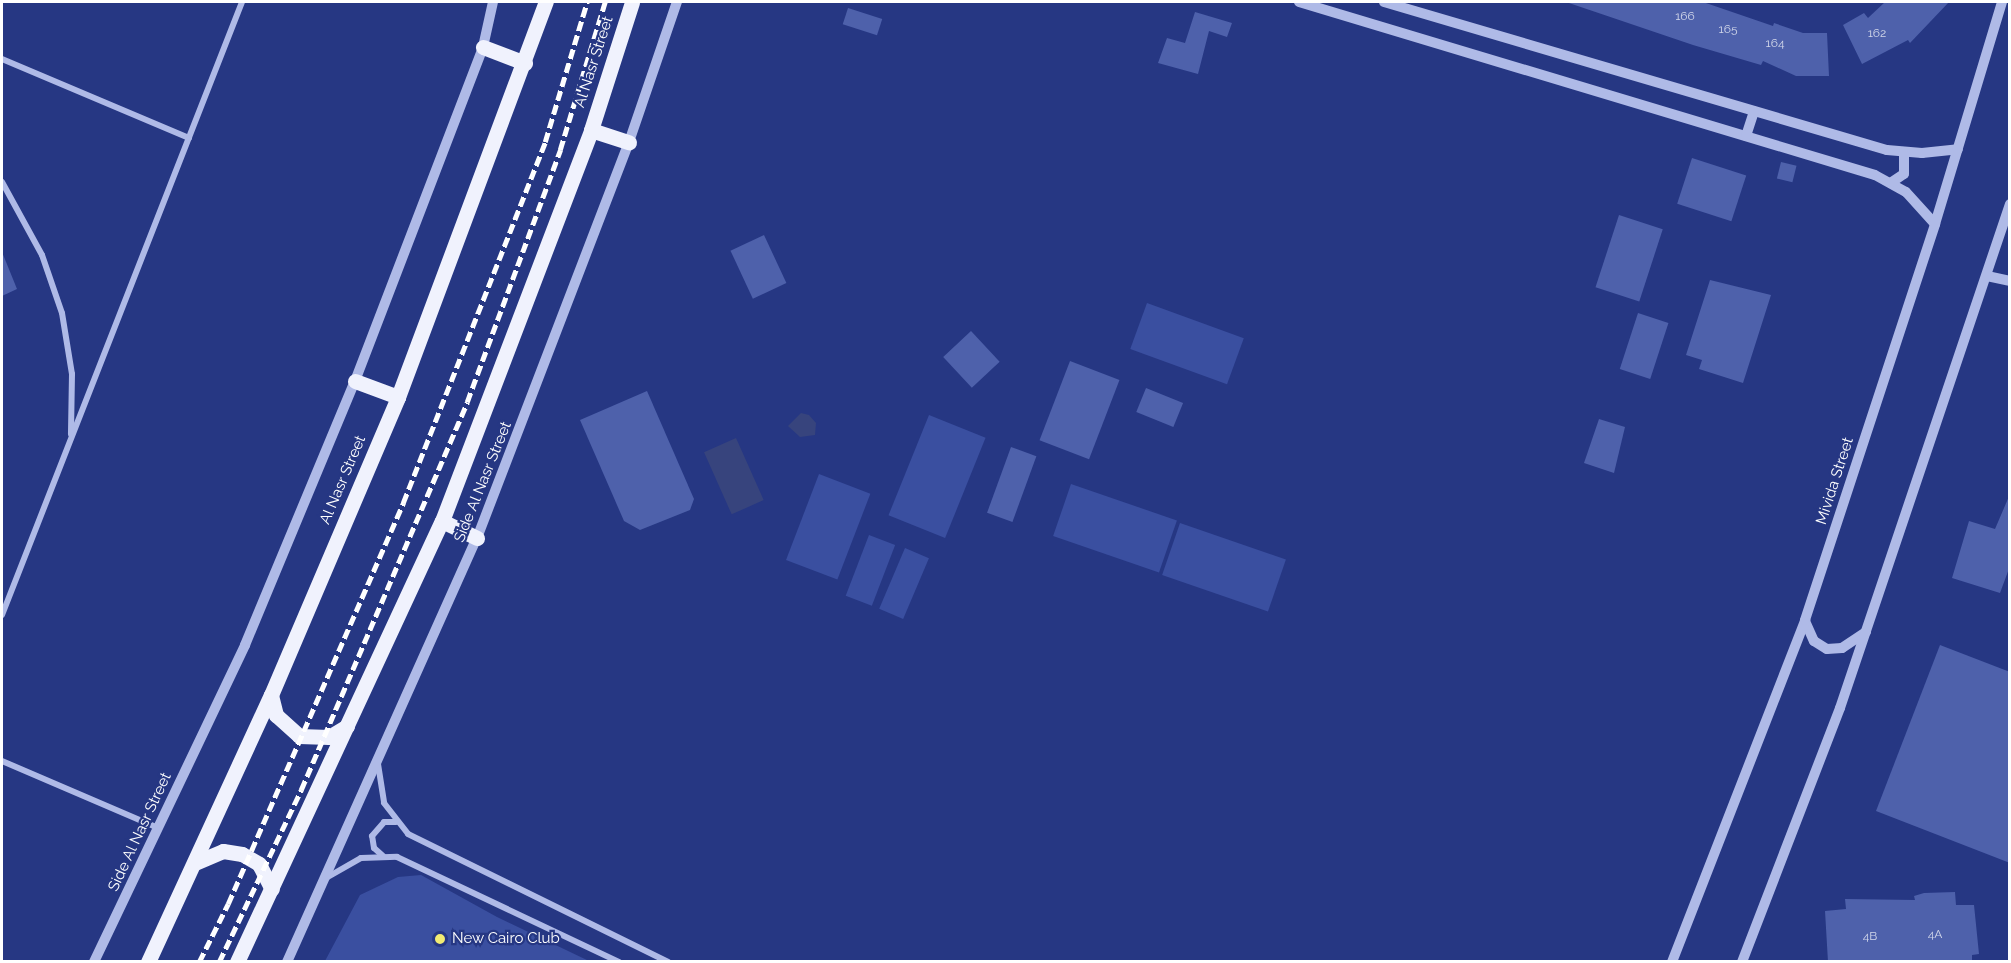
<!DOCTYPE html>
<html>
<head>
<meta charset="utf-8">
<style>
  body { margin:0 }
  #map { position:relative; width:2011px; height:963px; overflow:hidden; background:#263783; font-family:Raleway,sans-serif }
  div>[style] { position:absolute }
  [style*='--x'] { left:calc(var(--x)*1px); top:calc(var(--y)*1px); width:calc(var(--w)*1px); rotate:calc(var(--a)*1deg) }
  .green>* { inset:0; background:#3a4fa0; transform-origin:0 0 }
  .water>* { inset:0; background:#37447d; transform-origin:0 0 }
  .building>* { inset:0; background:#4e61ab; transform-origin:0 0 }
  .minor>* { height:6px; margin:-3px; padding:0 3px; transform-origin:3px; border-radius:3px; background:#afbae7 }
  .tertiary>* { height:10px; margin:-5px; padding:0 5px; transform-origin:5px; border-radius:5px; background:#afbae7 }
  .primary>* { height:15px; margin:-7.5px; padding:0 7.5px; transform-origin:7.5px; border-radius:7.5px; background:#f0f2fd }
  .rail>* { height:4.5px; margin-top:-2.25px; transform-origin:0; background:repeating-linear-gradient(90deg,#fff 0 10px,transparent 0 14.5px) }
  .dots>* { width:16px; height:16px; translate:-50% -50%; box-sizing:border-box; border:3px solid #263783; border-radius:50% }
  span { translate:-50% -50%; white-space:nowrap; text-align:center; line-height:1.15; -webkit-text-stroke:4.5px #263783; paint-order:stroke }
  .number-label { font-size:12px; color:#d3d8ea }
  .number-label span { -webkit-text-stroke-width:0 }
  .street-label { font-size:15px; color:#fff }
  .poi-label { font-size:15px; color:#fff }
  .left { translate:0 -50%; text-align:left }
  .frame { position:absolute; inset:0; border:3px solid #fff; pointer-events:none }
</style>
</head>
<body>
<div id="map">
  <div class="green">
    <i style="left:1147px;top:303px;width:103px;height:49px;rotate:20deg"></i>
    <i style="left:929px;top:415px;width:61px;height:108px;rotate:22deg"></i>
    <i style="left:819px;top:474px;width:55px;height:92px;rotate:21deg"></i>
    <i style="left:1071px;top:484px;width:112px;height:55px;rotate:19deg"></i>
    <i style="left:1180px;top:523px;width:112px;height:55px;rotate:19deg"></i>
    <i style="left:869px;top:535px;width:28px;height:65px;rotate:21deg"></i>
    <i style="left:905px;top:548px;width:26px;height:66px;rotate:23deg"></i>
    <i style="clip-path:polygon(421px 875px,497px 917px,589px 961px,325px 961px,360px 895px,398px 877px)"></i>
  </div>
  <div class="water">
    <i style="clip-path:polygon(801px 413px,809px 415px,816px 423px,815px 435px,800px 437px,788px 426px)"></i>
    <i style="left:736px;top:438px;width:68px;height:35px;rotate:66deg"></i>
  </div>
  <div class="building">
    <i style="clip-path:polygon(1566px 2px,1703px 2px,1773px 26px,1774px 23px,1803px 33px,1827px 33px,1829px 76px,1796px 76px,1763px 61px,1761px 65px,1693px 45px)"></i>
    <i style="clip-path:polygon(1885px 2px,1949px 2px,1910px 43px,1908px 40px,1862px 64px,1843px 25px,1864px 13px,1868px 18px)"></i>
    <i style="left:848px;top:8px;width:36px;height:17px;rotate:18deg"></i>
    <i style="clip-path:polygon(1195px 12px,1232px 23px,1227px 37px,1209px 31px,1198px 74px,1158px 63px,1167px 38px,1185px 43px)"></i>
    <i style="left:1692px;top:158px;width:57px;height:48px;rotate:18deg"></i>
    <i style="left:1781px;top:162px;width:16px;height:17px;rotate:14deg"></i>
    <i style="left:1619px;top:215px;width:46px;height:76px;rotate:18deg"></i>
    <i style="left:764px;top:235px;width:53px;height:37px;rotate:65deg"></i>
    <i style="clip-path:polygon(2px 252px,17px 289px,2px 296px)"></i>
    <i style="clip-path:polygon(1710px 280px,1771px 295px,1743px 383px,1699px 369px,1702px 360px,1686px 355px)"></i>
    <i style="left:1638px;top:313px;width:32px;height:59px;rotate:18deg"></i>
    <i style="left:971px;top:331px;width:42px;height:38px;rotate:47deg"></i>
    <i style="left:1070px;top:361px;width:53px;height:85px;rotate:21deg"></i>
    <i style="left:1146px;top:388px;width:40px;height:26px;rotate:22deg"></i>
    <i style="clip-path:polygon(647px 391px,694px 499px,690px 510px,640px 530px,624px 521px,580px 420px)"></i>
    <i style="clip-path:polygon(1599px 419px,1625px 427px,1614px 473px,1584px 463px)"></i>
    <i style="left:1011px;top:447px;width:27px;height:70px;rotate:20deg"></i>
    <i style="clip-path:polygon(2010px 494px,2010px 566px,2000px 593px,1952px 578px,1969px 521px,1995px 529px)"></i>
    <i style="clip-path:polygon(1940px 645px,2010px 672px,2010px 863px,1876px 811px)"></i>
    <i style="clip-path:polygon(1955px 892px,1956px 905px,1974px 905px,1979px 954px,1972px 955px,1972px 962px,1828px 962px,1825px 911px,1846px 909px,1845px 899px,1915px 900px,1914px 896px,1924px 893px)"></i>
  </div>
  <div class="minor">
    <i style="--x:2;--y:59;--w:203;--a:22.9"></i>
    <i style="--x:2;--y:182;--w:83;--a:61.3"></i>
    <i style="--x:42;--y:255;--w:61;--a:71"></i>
    <i style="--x:62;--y:313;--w:62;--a:80.7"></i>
    <i style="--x:72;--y:374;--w:60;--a:91"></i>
    <i style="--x:2;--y:615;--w:658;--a:-68.62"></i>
    <i style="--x:2;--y:761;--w:170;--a:23.2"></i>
    <i style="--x:378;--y:764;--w:39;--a:81"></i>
    <i style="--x:384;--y:803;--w:39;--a:52"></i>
    <i style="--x:408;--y:834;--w:290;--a:26.2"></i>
    <i style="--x:383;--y:856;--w:12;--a:-138"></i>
    <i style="--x:374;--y:848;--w:12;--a:-99"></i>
    <i style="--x:372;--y:836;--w:18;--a:-49"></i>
    <i style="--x:384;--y:822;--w:12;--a:0"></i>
    <i style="--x:326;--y:878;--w:40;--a:-29.7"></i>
    <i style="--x:361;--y:858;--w:36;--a:-2"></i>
    <i style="--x:397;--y:857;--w:246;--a:25.3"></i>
  </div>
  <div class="tertiary">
    <i style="--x:1299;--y:2;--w:601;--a:16.72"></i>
    <i style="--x:1875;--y:175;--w:35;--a:29"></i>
    <i style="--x:1906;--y:192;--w:43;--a:47.8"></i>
    <i style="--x:1384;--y:2;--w:524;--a:16.4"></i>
    <i style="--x:1887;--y:150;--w:35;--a:5"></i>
    <i style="--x:1922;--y:153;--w:36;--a:-6"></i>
    <i style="--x:1746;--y:136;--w:26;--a:-72"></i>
    <i style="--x:1892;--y:182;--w:14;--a:-34"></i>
    <i style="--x:1904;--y:174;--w:21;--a:-90"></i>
    <i style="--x:1987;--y:276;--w:24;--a:12"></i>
    <i style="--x:1805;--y:621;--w:22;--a:66"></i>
    <i style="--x:1814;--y:641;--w:15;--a:32"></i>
    <i style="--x:1827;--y:649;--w:15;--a:-4"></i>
    <i style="--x:1842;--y:648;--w:29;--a:-34"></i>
    <i style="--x:94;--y:962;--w:351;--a:-64.5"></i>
    <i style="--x:245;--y:645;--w:286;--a:-67.4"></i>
    <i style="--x:355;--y:381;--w:358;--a:-69"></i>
    <i style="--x:483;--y:47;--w:46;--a:-77.5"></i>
    <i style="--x:287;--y:962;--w:465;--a:-65.9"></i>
    <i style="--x:477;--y:538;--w:424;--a:-69"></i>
    <i style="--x:629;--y:142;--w:148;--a:-71.1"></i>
    <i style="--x:1672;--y:962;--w:367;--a:-68.7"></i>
    <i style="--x:1805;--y:620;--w:417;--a:-71.8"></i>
    <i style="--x:1935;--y:224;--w:232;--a:-73.2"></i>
    <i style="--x:1742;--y:962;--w:272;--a:-68.9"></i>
    <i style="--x:1840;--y:708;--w:532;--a:-71.36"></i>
  </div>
  <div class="primary">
    <i style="--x:483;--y:47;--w:45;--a:20.9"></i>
    <i style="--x:591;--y:130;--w:40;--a:18"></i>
    <i style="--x:355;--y:381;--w:46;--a:20.4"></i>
    <i style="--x:442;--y:521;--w:39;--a:26"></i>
    <i style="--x:271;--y:695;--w:21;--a:76"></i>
    <i style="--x:276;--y:715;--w:31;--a:42"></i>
    <i style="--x:299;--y:736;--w:30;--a:2"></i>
    <i style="--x:329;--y:737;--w:21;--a:-31"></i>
    <i style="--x:197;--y:862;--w:28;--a:-23"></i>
    <i style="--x:223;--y:851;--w:19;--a:9"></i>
    <i style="--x:242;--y:854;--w:20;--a:30"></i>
    <i style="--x:259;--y:864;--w:28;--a:63"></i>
    <i style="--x:148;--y:962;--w:294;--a:-65.3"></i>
    <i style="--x:271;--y:695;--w:324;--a:-66.9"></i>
    <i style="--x:398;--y:397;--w:422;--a:-69.5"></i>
    <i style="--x:237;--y:962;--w:486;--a:-65.1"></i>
    <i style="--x:442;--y:521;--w:418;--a:-69.1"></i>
    <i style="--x:591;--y:130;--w:134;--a:-72.2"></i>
  </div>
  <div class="rail">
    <i style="--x:199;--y:962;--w:65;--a:-63.4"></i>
    <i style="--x:228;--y:904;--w:438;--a:-66.4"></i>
    <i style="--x:403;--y:503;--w:388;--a:-68.5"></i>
    <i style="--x:545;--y:142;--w:146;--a:-73.3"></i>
    <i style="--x:219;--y:962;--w:191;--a:-64.5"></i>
    <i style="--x:301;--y:790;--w:422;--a:-66.8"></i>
    <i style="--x:467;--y:402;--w:269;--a:-69.7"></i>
    <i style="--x:560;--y:150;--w:155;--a:-73.1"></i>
  </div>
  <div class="dots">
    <i style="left:440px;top:939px;background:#f1eb73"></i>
  </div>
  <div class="number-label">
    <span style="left:1685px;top:17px">166</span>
    <span style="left:1728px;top:30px">165</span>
    <span style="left:1877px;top:34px">162</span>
    <span style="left:1775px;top:44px">164</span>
    <span style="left:1935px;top:935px">4A</span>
    <span style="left:1870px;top:937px">4B</span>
  </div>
  <div class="street-label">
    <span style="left:594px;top:62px;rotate:-72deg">Al Nasr Street</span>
    <span style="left:343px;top:480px;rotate:-67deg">Al Nasr Street</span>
    <span style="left:1835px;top:481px;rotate:-72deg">Mivida Street</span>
    <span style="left:483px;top:482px;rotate:-68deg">Side Al Nasr Street</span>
    <span style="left:140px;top:832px;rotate:-65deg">Side Al Nasr Street</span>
  </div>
  <div class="poi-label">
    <span class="left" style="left:452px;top:939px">New Cairo Club</span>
  </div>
  <div class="frame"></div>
</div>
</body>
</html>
